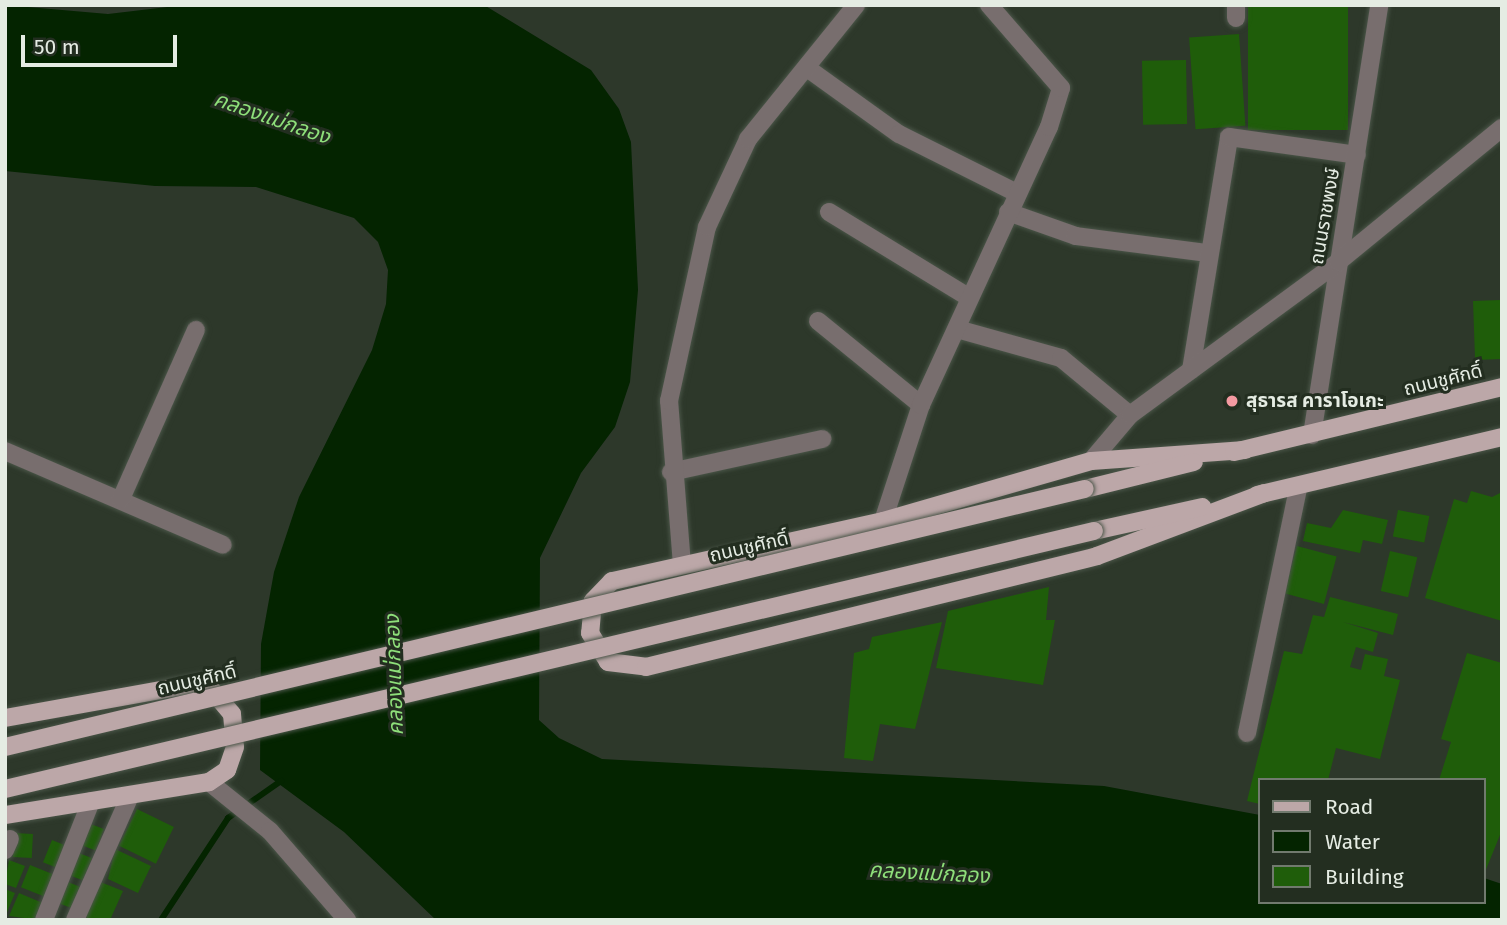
<!DOCTYPE html>
<html>
<head>
<meta charset="utf-8">
<style>
  body { margin:0 }
  #map { position:relative; width:1507px; height:925px; overflow:hidden; background:#2d382a; font-family:"Fira Sans","Noto Sans Thai",sans-serif }
  div>[style] { position:absolute }
  [style*='--x'] { left:calc(var(--x)*1px); top:calc(var(--y)*1px); width:calc(var(--w)*1px); rotate:calc(var(--a)*1deg) }
  .water>* { inset:0; background:#042400 }
  .stream>* { height:6px; margin:-3px; padding:0 3px; transform-origin:3px; border-radius:3px; background:#042400 }
  .building>* { inset:0; background:#1f5d0a; transform-origin:0 0 }
  .roads { filter:drop-shadow(0 0 2px #4a5548) drop-shadow(0 0 2px #4a5548) }
  .minor>* { height:18px; margin:-9px; padding:0 9px; transform-origin:9px; border-radius:9px; background:#786e6e }
  .major>* { height:18px; margin:-9px; padding:0 9px; transform-origin:9px; border-radius:9px; background:#bca7a8 }
  .bridges { filter:drop-shadow(0 0 2px #4a5548) drop-shadow(0 0 2px #4a5548) }
  .major-bridge>* { height:18px; margin:-9px; padding:0 9px; transform-origin:9px; border-radius:9px; background:#bca7a8 }
  .dots>* { width:19px; height:19px; translate:-50% -50%; box-sizing:border-box; border:4px solid #232e20; border-radius:50% }
  span { translate:-50% -50%; white-space:nowrap; text-align:center; line-height:1.15; -webkit-text-stroke:6px #232e20; paint-order:stroke }
  .street-label { font-size:19px; color:#e5ece3 }
  .poi-label { font-size:19px; color:#e5ece3; font-weight:700 }
  .left { translate:0 -50%; text-align:left }
  .water-label { font-size:21px; color:#8edf7a; font-style:italic }
  .frame { position:absolute; inset:0; border:7px solid #e5ece3; pointer-events:none }
  .legend { position:absolute; left:1258px; top:778px; width:228px; height:126px; box-sizing:border-box; background:#232e20; border:2px solid #717a6e; margin:0; padding:9px 12px; list-style:none; font-size:21px; color:#e5ece3 }
  .legend li { display:flex; align-items:center; gap:14px; height:35px }
  .legend b { width:35px; border:2px solid #717a6e }
  .scale { position:absolute; left:21px; top:35px; width:156px; height:32px; box-sizing:border-box; border:4px solid #e5ece3; border-top:0; padding-left:9px; font-size:21px; line-height:24px; white-space:nowrap; color:#e5ece3; -webkit-text-stroke:5px #232e20; paint-order:stroke }
</style>
</head>
<body>
<div id="map">
  <div class="water">
    <i style="clip-path:polygon(5px 5px,108px 14px,184px 5px,484px 5px,591px 70px,619px 109px,631px 142px,638px 290px,630px 382px,615px 427px,581px 473px,540px 558px,539px 720px,559px 738px,602px 759px,1104px 786px,1260px 815px,1260px 902px,1484px 902px,1484px 878px,1502px 884px,1502px 920px,436px 920px,344px 832px,260px 770px,261px 644px,274px 572px,299px 497px,372px 350px,386px 304px,388px 270px,378px 242px,354px 218px,256px 187px,155px 186px,5px 171px)"></i>
  </div>
  <div class="stream">
    <i style="--x:161;--y:920;--w:122;--a:-56.7"></i>
    <i style="--x:228;--y:818;--w:65;--a:-34.9"></i>
  </div>
  <div class="building">
    <i style="left:1248px;top:5px;width:100px;height:125px"></i>
    <i style="left:1239px;top:34px;width:92px;height:50px;rotate:86deg"></i>
    <i style="left:1186px;top:60px;width:64px;height:44px;rotate:89deg"></i>
    <i style="left:1500px;top:300px;width:59px;height:27px;rotate:88deg"></i>
    <i style="clip-path:polygon(1471px 491px,1492px 497px,1502px 492px,1502px 621px,1425px 598px,1454px 499px,1467px 503px)"></i>
    <i style="clip-path:polygon(1343px 510px,1388px 520px,1382px 544px,1363px 540px,1360px 553px,1303px 541px,1307px 523px,1331px 528px)"></i>
    <i style="left:1398px;top:510px;width:32px;height:27px;rotate:11deg"></i>
    <i style="left:1297px;top:546px;width:41px;height:49px;rotate:15deg"></i>
    <i style="left:1390px;top:551px;width:28px;height:41px;rotate:13deg"></i>
    <i style="clip-path:polygon(1049px 587px,1046px 620px,1055px 620px,1043px 685px,936px 668px,948px 611px)"></i>
    <i style="clip-path:polygon(1330px 597px,1398px 614px,1393px 635px,1343px 622px,1378px 633px,1373px 652px,1356px 647px,1350px 667px,1361px 670px,1365px 654px,1388px 659px,1384px 676px,1400px 680px,1380px 759px,1336px 748px,1328px 780px,1260px 780px,1260px 804px,1247px 801px,1284px 651px,1302px 654px,1313px 615px,1324px 617px)"></i>
    <i style="clip-path:polygon(942px 622px,915px 729px,880px 724px,873px 761px,844px 758px,854px 653px,869px 649px,872px 637px)"></i>
    <i style="clip-path:polygon(1467px 653px,1502px 663px,1502px 830px,1485px 872px,1484px 780px,1439px 780px,1451px 742px,1441px 739px)"></i>
    <i style="left:137px;top:809px;width:41px;height:41px;rotate:26deg"></i>
    <i style="left:88px;top:823px;width:17px;height:23px;rotate:21deg"></i>
    <i style="left:14px;top:833px;width:19px;height:24px;rotate:3deg"></i>
    <i style="left:52px;top:840px;width:16px;height:24px;rotate:22deg"></i>
    <i style="clip-path:polygon(115px 849px,151px 866px,138px 893px,108px 879px)"></i>
    <i style="left:76px;top:852px;width:17px;height:24px;rotate:21deg"></i>
    <i style="clip-path:polygon(9px 860px,25px 866px,16px 888px,5px 884px)"></i>
    <i style="left:30px;top:865px;width:29px;height:24px;rotate:22deg"></i>
    <i style="left:65px;top:881px;width:17px;height:23px;rotate:21deg"></i>
    <i style="clip-path:polygon(98px 881px,123px 891px,110px 920px,80px 920px)"></i>
    <i style="clip-path:polygon(5px 889px,15px 893px,5px 917px)"></i>
    <i style="clip-path:polygon(19px 893px,45px 904px,39px 920px,9px 916px)"></i>
  </div>
  <div class="roads">
    <div class="minor">
      <i style="--x:1236;--y:18;--w:13;--a:-90"></i>
      <i style="--x:807;--y:68;--w:113;--a:35.7"></i>
      <i style="--x:899;--y:134;--w:132;--a:26.6"></i>
      <i style="--x:829;--y:212;--w:165;--a:31.4"></i>
      <i style="--x:1008;--y:212;--w:72;--a:19.4"></i>
      <i style="--x:1076;--y:236;--w:132;--a:7.4"></i>
      <i style="--x:818;--y:321;--w:133;--a:39.2"></i>
      <i style="--x:957;--y:329;--w:108;--a:15.6"></i>
      <i style="--x:1061;--y:358;--w:89;--a:39.6"></i>
      <i style="--x:1191;--y:370;--w:236;--a:-80.7"></i>
      <i style="--x:1229;--y:137;--w:129;--a:8"></i>
      <i style="--x:1312;--y:435;--w:435;--a:-81.1"></i>
      <i style="--x:5;--y:451;--w:237;--a:23.3"></i>
      <i style="--x:1091;--y:461;--w:60;--a:-49.7"></i>
      <i style="--x:1130;--y:415;--w:258;--a:-36.3"></i>
      <i style="--x:1338;--y:262;--w:212;--a:-39.3"></i>
      <i style="--x:671;--y:472;--w:155;--a:-12.3"></i>
      <i style="--x:121;--y:499;--w:185;--a:-66.1"></i>
      <i style="--x:883;--y:521;--w:122;--a:-71.9"></i>
      <i style="--x:921;--y:405;--w:306;--a:-65.3"></i>
      <i style="--x:1049;--y:127;--w:41;--a:-72.9"></i>
      <i style="--x:1061;--y:88;--w:110;--a:-130.9"></i>
      <i style="--x:682;--y:565;--w:165;--a:-94.5"></i>
      <i style="--x:669;--y:401;--w:178;--a:-77.7"></i>
      <i style="--x:707;--y:227;--w:97;--a:-65"></i>
      <i style="--x:748;--y:139;--w:172;--a:-51.1"></i>
      <i style="--x:1247;--y:733;--w:250;--a:-78.2"></i>
      <i style="--x:209;--y:782;--w:78;--a:38.8"></i>
      <i style="--x:270;--y:831;--w:118;--a:49.1"></i>
      <i style="--x:5;--y:850;--w:12;--a:-66"></i>
      <i style="--x:44;--y:920;--w:128;--a:-68.4"></i>
      <i style="--x:75;--y:920;--w:136;--a:-66.1"></i>
    </div>
    <div class="major">
      <i style="--x:1245;--y:450;--w:154;--a:175.9"></i>
      <i style="--x:1091;--y:461;--w:216;--a:163.9"></i>
      <i style="--x:883;--y:521;--w:278;--a:167.5"></i>
      <i style="--x:612;--y:581;--w:28;--a:134"></i>
      <i style="--x:593;--y:601;--w:32;--a:95"></i>
      <i style="--x:590;--y:633;--w:34;--a:58"></i>
      <i style="--x:608;--y:662;--w:38;--a:7"></i>
      <i style="--x:646;--y:667;--w:464;--a:-13.8"></i>
      <i style="--x:1097;--y:556;--w:179;--a:-20.6"></i>
      <i style="--x:1234;--y:452;--w:276;--a:-13.6"></i>
      <i style="--x:1085;--y:489;--w:112;--a:-13.9"></i>
      <i style="--x:1257;--y:495;--w:252;--a:-13.3"></i>
      <i style="--x:1094;--y:531;--w:111;--a:-12.5"></i>
      <i style="--x:5;--y:718;--w:203;--a:-10.2"></i>
      <i style="--x:205;--y:682;--w:42;--a:49.8"></i>
      <i style="--x:232;--y:714;--w:33;--a:85"></i>
      <i style="--x:235;--y:747;--w:24;--a:109"></i>
      <i style="--x:227;--y:770;--w:22;--a:146"></i>
      <i style="--x:209;--y:782;--w:207;--a:170.8"></i>
    </div>
  </div>
  <div class="bridges">
    <div class="major-bridge">
      <i style="--x:5;--y:747;--w:1110;--a:-13.44"></i>
      <i style="--x:5;--y:789;--w:1119;--a:-13.33"></i>
    </div>
  </div>
  <div class="dots">
    <i style="left:1232px;top:401px;background:#f49aa1"></i>
  </div>
  <div class="street-label">
    <span style="left:1325px;top:216px;rotate:-80deg">ถนนราชพงษ์</span>
    <span style="left:1443px;top:380px;rotate:-14deg">ถนนชูศักดิ์</span>
    <span style="left:749px;top:547px;rotate:-13deg">ถนนชูศักดิ์</span>
    <span style="left:197px;top:680px;rotate:-13deg">ถนนชูศักดิ์</span>
  </div>
  <div class="poi-label">
    <span class="left" style="left:1246px;top:401px">สุธารส คาราโอเกะ</span>
  </div>
  <div class="water-label">
    <span style="left:272px;top:118px;rotate:19deg">คลองแม่กลอง</span>
    <span style="left:394px;top:675px;rotate:-92deg">คลองแม่กลอง</span>
    <span style="left:929px;top:873px;rotate:3deg">คลองแม่กลอง</span>
  </div>
  <div class="frame"></div>
  <ul class="legend">
  <li><b style="height:9px;background:#bca7a8"></b>Road</li>
  <li><b style="height:19px;background:#042400"></b>Water</li>
  <li><b style="height:19px;background:#1f5d0a"></b>Building</li>
  </ul>
  <div class="scale">50 m</div>
</div>
</body>
</html>
